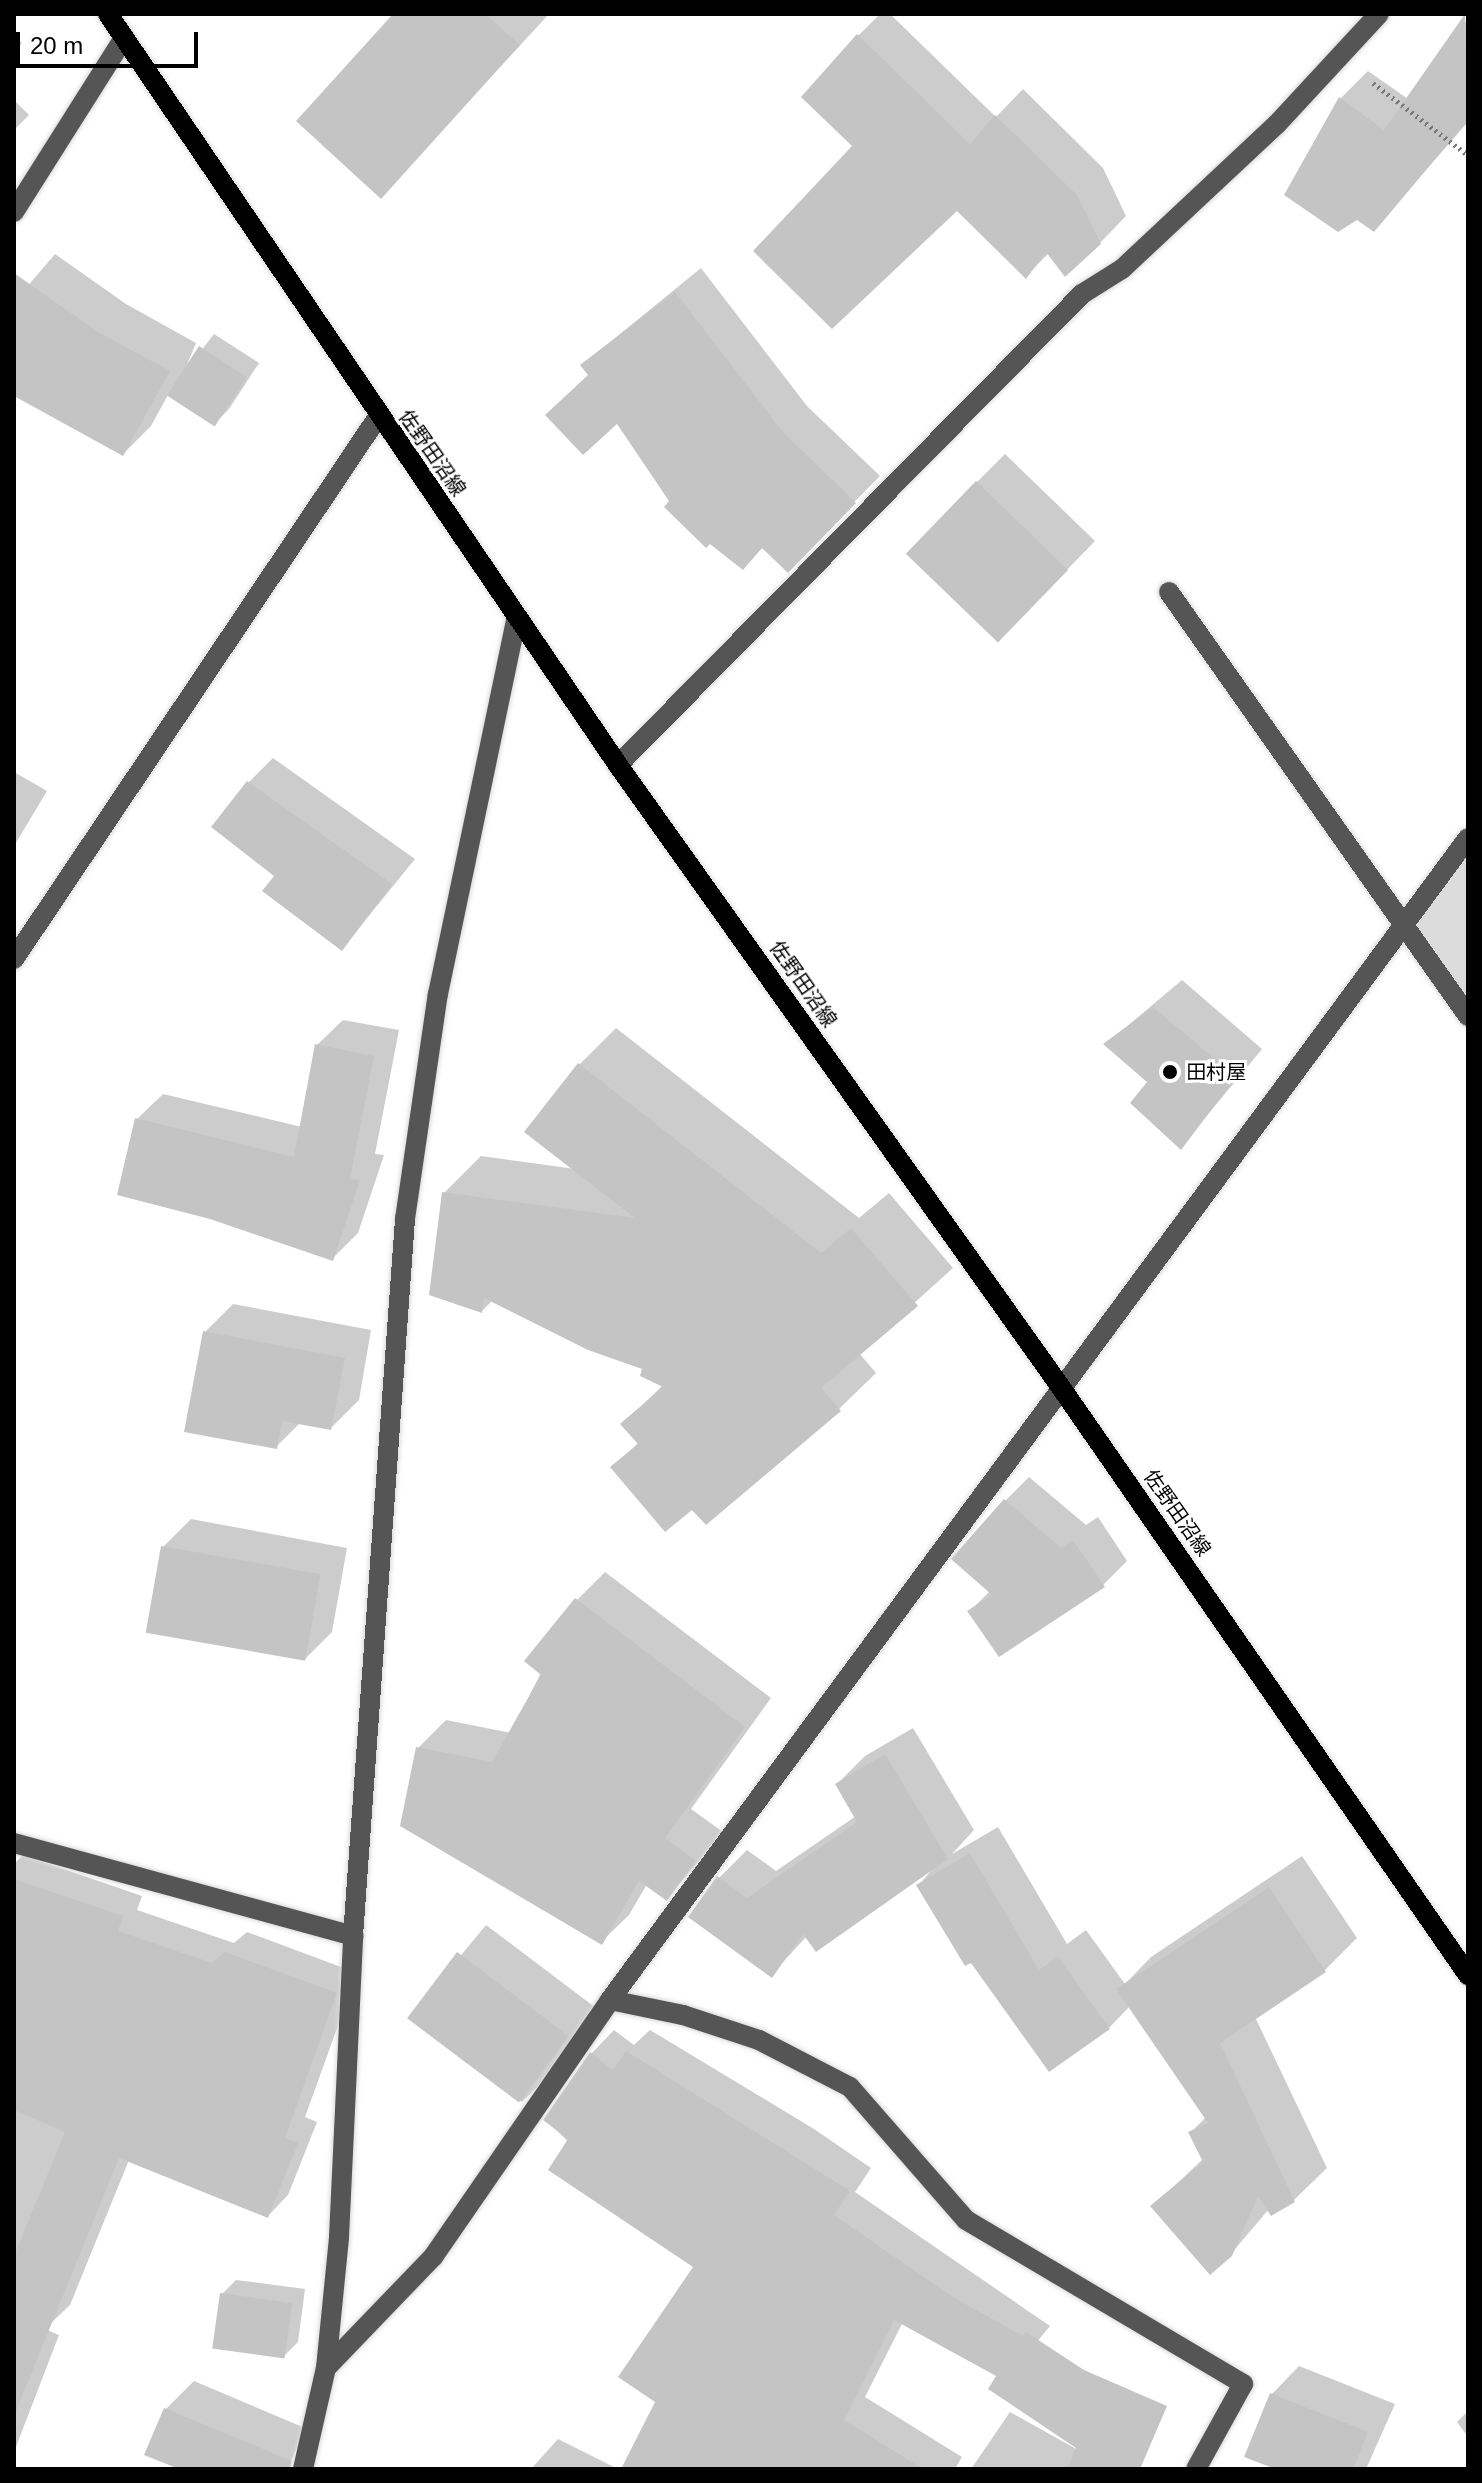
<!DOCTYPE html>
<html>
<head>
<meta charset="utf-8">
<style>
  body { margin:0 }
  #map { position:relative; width:1482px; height:2483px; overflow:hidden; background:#fff; font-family:Arial,"Noto Sans JP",sans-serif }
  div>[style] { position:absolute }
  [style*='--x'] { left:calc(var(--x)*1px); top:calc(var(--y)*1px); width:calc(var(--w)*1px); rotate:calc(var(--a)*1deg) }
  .green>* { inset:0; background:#dcdcdc }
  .shadow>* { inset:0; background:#0003 }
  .building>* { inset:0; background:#c4c4c4; transform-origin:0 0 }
  .path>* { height:5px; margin-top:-2.5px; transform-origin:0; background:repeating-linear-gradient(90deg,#777 0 2px,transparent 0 6px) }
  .roads { filter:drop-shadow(0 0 2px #dbdbdb) drop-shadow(0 0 2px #dbdbdb) }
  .minor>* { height:20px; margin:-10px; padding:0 10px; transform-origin:10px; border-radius:10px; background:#555 }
  .major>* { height:20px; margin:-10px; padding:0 10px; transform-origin:10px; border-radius:10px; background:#000 }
  .dots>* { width:22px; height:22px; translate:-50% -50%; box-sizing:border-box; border:4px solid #fff; border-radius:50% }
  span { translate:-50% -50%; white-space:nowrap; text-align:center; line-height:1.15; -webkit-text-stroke:6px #fff; paint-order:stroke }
  .street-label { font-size:20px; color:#000 }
  .poi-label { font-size:20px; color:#000 }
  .left { translate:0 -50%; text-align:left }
  .frame { position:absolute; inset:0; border:16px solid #000; pointer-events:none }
  .scale { position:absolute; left:16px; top:32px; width:182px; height:36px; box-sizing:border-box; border:4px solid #000; border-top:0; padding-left:10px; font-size:24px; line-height:28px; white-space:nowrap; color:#000; -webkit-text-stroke:6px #fff; paint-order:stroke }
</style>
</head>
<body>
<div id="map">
  <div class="green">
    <i style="clip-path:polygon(1468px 838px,1468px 1016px,1405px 926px)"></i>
  </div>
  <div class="shadow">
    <i style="clip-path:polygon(396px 14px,549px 14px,381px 196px)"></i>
    <i style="clip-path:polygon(880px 14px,890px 14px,996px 117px,1023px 89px,1103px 168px,1126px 216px,1100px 243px,1049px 253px,1026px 276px,957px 209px,854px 146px,858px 36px)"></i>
    <i style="clip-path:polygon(1468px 19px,1468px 122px,1374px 229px,1341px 98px,1368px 71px,1408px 99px)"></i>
    <i style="clip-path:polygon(14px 36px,22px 43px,14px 52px)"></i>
    <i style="clip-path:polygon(14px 100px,29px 115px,14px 130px)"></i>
    <i style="clip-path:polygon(55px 254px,126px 304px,196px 343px,183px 374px,214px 334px,259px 363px,229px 409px,215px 423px,169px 393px,151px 426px,123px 454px,14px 391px,14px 302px)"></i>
    <i style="clip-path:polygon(701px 268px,807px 406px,880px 476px,787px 570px,763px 547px,743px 567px,672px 501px,582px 365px)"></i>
    <i style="clip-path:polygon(1005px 454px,1095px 541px,1026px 612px,977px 482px)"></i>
    <i style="clip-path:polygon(273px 758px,415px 859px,342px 949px,276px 875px,248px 783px)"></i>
    <i style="clip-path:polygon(14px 772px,47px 791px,14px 846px)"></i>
    <i style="clip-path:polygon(1182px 980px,1262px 1049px,1181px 1147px,1150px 1082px,1106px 1044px)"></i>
    <i style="clip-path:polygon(343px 1020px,399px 1030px,375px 1154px,384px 1155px,358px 1233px,332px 1259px,137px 1119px,163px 1094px,302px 1127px,317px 1045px)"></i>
    <i style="clip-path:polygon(616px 1028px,859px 1218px,889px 1193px,953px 1268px,859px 1353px,876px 1373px,839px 1409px,692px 1507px,613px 1468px,639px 1442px,623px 1424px,663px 1385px,645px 1367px,493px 1300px,482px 1311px,444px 1193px,481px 1156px,575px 1169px,579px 1065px)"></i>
    <i style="clip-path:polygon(233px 1304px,371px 1330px,359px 1400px,331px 1428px,301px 1422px,276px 1447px,205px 1332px)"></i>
    <i style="clip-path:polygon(1029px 1477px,1086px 1525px,1098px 1517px,1127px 1561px,1103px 1585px,970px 1611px,990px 1591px,1006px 1500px)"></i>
    <i style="clip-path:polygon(191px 1519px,347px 1548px,332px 1632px,304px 1660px,163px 1547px)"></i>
    <i style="clip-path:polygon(605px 1572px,771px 1698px,691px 1809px,723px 1832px,667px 1899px,647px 1884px,629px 1915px,601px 1942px,418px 1748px,446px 1720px,511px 1733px,577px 1600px)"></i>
    <i style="clip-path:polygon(913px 1728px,974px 1830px,952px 1854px,998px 1827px,1067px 1944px,1086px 1930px,1125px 1984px,1151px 1957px,1302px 1856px,1357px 1938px,1324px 1971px,1255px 2017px,1327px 2168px,1294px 2200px,1269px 2209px,1230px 2255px,1153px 2206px,1203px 2159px,1191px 2132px,1206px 2117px,1130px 2006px,1109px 2028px,919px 1885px,935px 1866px,807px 1936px,771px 1975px,719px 1878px,747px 1850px,776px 1871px,856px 1816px,837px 1784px,865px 1756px)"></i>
    <i style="clip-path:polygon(23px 1855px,142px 1896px,137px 1910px,234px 1943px,247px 1932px,357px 1973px,305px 2117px,317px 2122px,288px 2195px,268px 2216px,129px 2160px,70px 2305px,49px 2325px,35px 2325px,59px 2335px,14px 2452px,14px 1864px)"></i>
    <i style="clip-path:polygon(486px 1925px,596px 2008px,550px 2074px,522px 2102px,410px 2017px)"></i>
    <i style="clip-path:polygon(614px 2030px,634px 2045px,650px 2030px,814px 2129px,871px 2168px,855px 2192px,1050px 2326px,1018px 2365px,903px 2322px,865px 2397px,962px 2457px,955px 2469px,623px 2469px,657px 2402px,696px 2267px,546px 2120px,592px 2053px)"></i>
    <i style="clip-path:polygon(236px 2280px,305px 2289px,298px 2342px,284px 2356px,222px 2294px)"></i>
    <i style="clip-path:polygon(1299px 2366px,1395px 2404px,1366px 2469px,1280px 2469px,1272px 2394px)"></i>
    <i style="clip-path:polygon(194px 2381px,305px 2428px,288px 2469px,184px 2469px,147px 2454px,166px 2409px)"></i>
    <i style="clip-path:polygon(1468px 2411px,1468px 2437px,1457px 2422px)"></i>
    <i style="clip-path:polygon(1010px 2412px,1112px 2469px,971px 2469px)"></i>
    <i style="clip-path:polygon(558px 2439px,618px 2469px,531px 2469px)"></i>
  </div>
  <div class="building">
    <i style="clip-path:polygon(393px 14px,485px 14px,520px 45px,381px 199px,296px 121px)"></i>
    <i style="clip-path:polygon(1465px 14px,1468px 120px,1374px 232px,1357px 220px,1338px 232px,1284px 195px,1339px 97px,1384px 130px)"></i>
    <i style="clip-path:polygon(857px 34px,970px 144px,995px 115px,1077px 195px,1101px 244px,1065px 277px,1046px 252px,1026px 279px,957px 211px,832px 329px,753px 251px,852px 146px,801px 97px)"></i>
    <i style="clip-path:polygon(14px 273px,98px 332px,170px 371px,123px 456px,14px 396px)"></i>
    <i style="clip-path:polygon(675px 292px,782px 431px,856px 503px,788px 573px,762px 548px,743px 570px,710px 544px,706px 548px,664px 507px,669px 501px,617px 424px,583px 455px,545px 415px,588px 375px,580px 365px)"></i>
    <i style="left:199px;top:346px;width:57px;height:59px;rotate:33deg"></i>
    <i style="left:976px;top:481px;width:128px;height:101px;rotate:44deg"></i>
    <i style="clip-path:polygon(247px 781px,392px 884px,342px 951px,262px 891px,274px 876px,211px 827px)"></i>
    <i style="clip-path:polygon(1153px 1007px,1236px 1077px,1181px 1150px,1130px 1103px,1147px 1082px,1103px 1044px)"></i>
    <i style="clip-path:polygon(315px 1044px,374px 1056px,350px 1179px,360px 1180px,333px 1261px,210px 1219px,117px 1195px,135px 1118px,294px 1157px)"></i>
    <i style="clip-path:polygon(578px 1063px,821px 1253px,851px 1228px,918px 1306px,821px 1388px,841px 1411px,706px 1525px,692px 1510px,665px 1532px,610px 1467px,638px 1444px,620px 1424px,663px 1387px,640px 1376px,642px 1369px,588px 1350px,484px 1298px,482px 1313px,429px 1295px,442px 1192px,635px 1218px,524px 1132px)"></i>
    <i style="clip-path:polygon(203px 1331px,345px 1358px,331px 1430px,282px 1421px,277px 1449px,184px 1432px)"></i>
    <i style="clip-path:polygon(1004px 1499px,1061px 1548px,1073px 1540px,1105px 1587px,999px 1657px,967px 1611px,992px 1595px,951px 1559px)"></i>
    <i style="left:161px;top:1546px;width:162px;height:88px;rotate:10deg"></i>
    <i style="clip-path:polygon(575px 1598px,745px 1727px,665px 1838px,696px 1861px,667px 1901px,639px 1881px,602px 1945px,400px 1826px,416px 1747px,492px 1762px,541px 1675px,524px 1661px)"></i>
    <i style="clip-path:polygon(885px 1754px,948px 1859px,816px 1952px,803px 1934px,772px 1978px,688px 1917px,717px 1876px,747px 1898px,857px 1822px,835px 1784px)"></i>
    <i style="clip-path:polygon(970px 1853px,1039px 1970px,1058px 1957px,1110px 2029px,1049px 2072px,971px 1963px,965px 1966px,916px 1885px)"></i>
    <i style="clip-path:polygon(14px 1879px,123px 1916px,118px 1931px,212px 1963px,225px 1952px,337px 1993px,285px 2138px,298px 2143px,268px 2218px,119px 2158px,16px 2411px,14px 2256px,65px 2132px,14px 2110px)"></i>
    <i style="clip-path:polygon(1269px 1887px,1326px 1972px,1220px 2043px,1295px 2202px,1271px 2216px,1258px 2196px,1232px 2256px,1210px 2275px,1150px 2206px,1203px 2162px,1188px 2132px,1208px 2123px,1116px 1989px)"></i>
    <i style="left:457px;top:1952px;width:140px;height:83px;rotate:37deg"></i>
    <i style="clip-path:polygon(626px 2051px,850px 2191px,834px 2215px,953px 2297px,1023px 2336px,1026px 2332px,1084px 2370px,1167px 2406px,1140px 2469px,1067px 2469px,1076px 2448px,988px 2389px,996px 2376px,894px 2320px,844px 2420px,923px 2469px,621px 2469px,655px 2402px,618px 2377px,693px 2267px,548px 2170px,568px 2139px,543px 2120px,590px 2052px,613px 2070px)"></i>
    <i style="left:220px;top:2293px;width:73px;height:56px;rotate:8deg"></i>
    <i style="clip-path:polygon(1270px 2393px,1368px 2432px,1353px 2469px,1275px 2469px,1244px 2457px)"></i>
    <i style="clip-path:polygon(164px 2408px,292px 2461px,290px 2469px,179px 2469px,144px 2455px)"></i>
  </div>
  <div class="path">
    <i style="--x:1373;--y:83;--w:119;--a:37.2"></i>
  </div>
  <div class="roads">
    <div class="minor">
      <i style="--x:14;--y:212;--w:206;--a:-57.7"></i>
      <i style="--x:1169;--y:592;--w:519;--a:54.81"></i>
      <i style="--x:618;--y:765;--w:661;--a:-45.43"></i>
      <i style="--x:1082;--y:294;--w:47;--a:-32"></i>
      <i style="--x:1122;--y:269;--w:212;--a:-43.1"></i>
      <i style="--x:1277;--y:124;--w:150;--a:-47.2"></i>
      <i style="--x:14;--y:959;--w:653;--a:-56.12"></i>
      <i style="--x:14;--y:1843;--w:352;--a:15.3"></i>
      <i style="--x:610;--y:2000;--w:75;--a:11.6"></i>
      <i style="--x:683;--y:2015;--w:80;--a:18.2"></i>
      <i style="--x:759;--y:2040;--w:102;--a:27.3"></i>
      <i style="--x:850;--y:2087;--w:176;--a:48.9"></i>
      <i style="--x:966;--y:2220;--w:322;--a:30.6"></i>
      <i style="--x:1243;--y:2384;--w:97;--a:118.9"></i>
      <i style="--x:326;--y:2368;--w:154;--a:-46.1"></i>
      <i style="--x:433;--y:2257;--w:312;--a:-55.4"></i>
      <i style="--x:610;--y:2000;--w:1444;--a:-53.56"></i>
      <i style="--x:303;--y:2469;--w:104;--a:-77.2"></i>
      <i style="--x:326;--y:2368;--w:132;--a:-84.3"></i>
      <i style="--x:339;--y:2237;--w:301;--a:-87.3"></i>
      <i style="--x:353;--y:1936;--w:719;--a:-85.85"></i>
      <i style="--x:405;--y:1219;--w:227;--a:-81.7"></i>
      <i style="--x:438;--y:994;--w:385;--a:-78.2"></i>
    </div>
    <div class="major">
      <i style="--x:108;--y:14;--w:908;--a:55.82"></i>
      <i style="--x:618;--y:765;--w:762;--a:54.56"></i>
      <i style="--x:1060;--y:1386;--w:717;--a:55.29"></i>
    </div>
  </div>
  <div class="dots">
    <i style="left:1170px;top:1072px;background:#000"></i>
  </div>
  <div class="street-label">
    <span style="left:432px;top:453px;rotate:55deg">佐野田沼線</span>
    <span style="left:803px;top:984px;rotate:55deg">佐野田沼線</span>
    <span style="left:1177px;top:1513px;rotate:55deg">佐野田沼線</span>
  </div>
  <div class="poi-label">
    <span class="left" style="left:1186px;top:1072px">田村屋</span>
  </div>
  <div class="frame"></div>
  <div class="scale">20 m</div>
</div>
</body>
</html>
